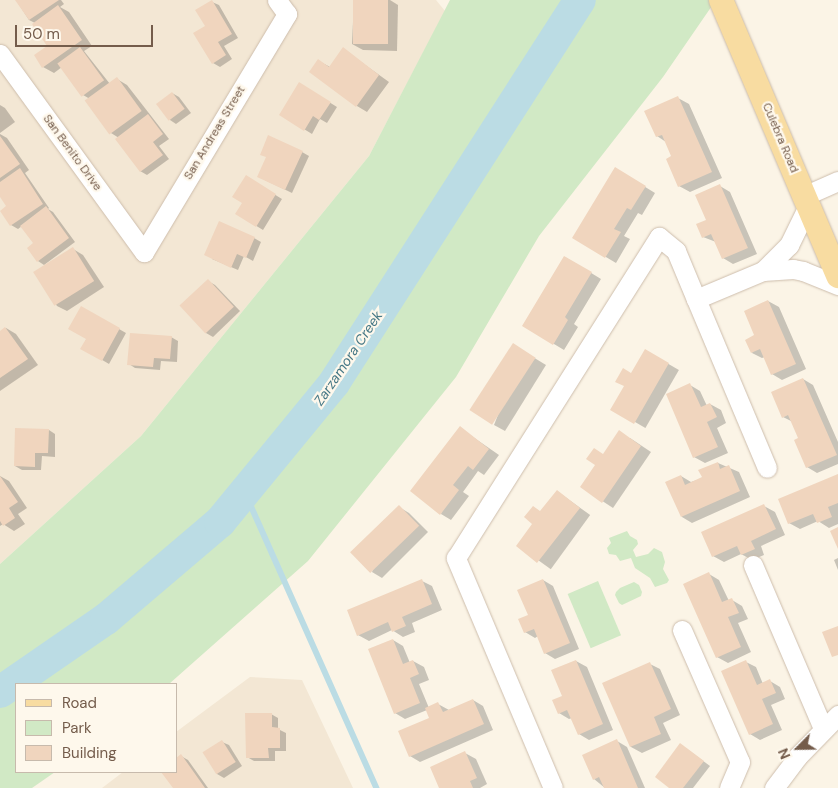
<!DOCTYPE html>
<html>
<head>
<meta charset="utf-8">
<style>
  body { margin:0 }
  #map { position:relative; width:838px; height:788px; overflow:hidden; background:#fbf4e6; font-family:"DM Sans",sans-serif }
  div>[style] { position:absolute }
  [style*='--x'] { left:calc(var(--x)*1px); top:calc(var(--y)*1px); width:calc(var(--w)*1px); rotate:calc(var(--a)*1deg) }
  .residential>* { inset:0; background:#f3e7d4 }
  .green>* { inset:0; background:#d1e9c5; transform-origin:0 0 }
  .shadow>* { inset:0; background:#0003; transform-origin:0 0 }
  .stream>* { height:5.5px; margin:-2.75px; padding:0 2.75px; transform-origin:2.75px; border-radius:2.75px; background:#bbdce4 }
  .river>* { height:32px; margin:-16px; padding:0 16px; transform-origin:16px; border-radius:16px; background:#bbdce4 }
  .building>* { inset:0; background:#f0d5be; transform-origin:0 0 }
  .roads { filter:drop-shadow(0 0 1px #cdbdac) drop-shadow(0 0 1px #cdbdac) }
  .minor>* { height:19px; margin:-9.5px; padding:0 9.5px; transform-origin:9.5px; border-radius:9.5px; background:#fff }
  .major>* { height:24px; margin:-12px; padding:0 12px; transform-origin:12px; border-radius:12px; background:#f8dca1 }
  span { translate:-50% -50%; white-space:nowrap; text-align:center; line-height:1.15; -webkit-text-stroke:4.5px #fef8ec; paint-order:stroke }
  .street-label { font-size:12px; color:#745c4b }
  .water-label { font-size:14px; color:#467886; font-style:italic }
  .legend { position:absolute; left:15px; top:683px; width:162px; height:90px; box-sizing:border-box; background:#fef8ec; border:1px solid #c7baac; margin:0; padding:6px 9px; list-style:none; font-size:15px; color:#745c4b }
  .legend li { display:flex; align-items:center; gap:10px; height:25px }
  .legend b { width:25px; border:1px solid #c7baac }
  .north { position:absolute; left:773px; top:723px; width:50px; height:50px; -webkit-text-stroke:4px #fef8ec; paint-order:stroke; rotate:247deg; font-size:14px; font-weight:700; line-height:20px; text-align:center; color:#745c4b }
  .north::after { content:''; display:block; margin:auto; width:18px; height:22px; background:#745c4b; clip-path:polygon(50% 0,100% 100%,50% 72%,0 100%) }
  .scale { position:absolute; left:15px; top:25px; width:138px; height:22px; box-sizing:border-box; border:2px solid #745c4b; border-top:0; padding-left:6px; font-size:15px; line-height:18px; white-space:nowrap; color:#745c4b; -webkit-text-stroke:4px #fef8ec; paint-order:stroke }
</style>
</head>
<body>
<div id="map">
  <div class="residential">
    <i style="clip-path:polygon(0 0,436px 0,445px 11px,369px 156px,141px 436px,0 564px)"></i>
    <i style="clip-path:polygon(250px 677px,302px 680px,353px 788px,102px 788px,123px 772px,176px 772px,176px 732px)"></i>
  </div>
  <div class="green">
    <i style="clip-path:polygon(450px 0,716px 0,663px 77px,539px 236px,456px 377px,308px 561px,169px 684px,16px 684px,16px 772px,55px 772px,32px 788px,0 788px,0 564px,141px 436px,369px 156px)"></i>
    <i style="clip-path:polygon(627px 531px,630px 536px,637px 540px,638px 544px,633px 550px,636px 557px,648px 554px,654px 548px,662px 552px,665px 562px,663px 569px,669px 580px,667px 583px,655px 587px,650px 578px,635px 568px,631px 558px,620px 561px,616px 555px,609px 554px,607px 548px,611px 543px,609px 538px)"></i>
    <i style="left:598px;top:581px;width:59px;height:33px;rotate:67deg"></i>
    <i style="clip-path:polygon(634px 582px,639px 585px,642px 592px,641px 596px,622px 605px,619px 603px,615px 595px,616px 592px,620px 588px)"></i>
  </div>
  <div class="shadow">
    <i style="clip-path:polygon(16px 0,61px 0,64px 4px,60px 7px,69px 12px,92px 46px,84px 51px,110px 84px,117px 79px,127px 85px,169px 139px,159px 146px,169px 159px,147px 175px,140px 171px,119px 138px,111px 133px,87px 102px,90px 99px,83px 95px,62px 67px,54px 73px,43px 67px,49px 46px,35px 23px,29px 20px)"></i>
    <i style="clip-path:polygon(354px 0,390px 0,398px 5px,397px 51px,363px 50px,352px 44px)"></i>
    <i style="clip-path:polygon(212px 2px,219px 5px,238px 38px,224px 46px,232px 59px,220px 67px,213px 63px,206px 26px)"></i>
    <i style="clip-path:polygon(343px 49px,389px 82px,367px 112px,357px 106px,319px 61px,330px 67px)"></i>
    <i style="clip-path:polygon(300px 84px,337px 107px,327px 123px,320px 119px,312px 134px,281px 115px)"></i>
    <i style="clip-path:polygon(172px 93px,179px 97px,191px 113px,176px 124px,170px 120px)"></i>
    <i style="clip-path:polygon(678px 98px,689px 104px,722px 178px,690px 192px,679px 186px,673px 157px,666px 142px,657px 136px)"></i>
    <i style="clip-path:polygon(0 105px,5px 108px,15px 122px,0 133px)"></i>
    <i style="clip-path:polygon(0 134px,7px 138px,29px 170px,25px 173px,49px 208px,48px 209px,53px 212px,75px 242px,44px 265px,38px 261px,35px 243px,22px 226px,18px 229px,11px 225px,8px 207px,0 194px)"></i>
    <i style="clip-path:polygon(302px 152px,309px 156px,292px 193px,265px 180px)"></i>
    <i style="clip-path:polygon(616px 169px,655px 193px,642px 215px,638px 213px,624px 236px,630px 239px,616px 263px,574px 238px)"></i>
    <i style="clip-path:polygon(246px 177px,282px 199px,263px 230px,237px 214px,244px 202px)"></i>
    <i style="clip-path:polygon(720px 186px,730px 192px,757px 254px,733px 264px,723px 258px,716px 242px,703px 237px)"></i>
    <i style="clip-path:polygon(254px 238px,261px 242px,253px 261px,244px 256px,238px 270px,212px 259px)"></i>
    <i style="clip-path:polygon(73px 249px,83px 255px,104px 287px,67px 311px,57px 306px,36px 273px)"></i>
    <i style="clip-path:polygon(565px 257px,601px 279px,574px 324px,578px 327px,564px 350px,524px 326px)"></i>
    <i style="clip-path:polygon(208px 281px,215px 285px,240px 311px,213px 337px,206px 333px)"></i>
    <i style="clip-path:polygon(768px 301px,779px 307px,806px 369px,782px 380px,772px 374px,765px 357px,762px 358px,752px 353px)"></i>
    <i style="clip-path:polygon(82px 308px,126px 333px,109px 364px,82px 348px,87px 338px)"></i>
    <i style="clip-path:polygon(6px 328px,16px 334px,38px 365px,0 391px,0 332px)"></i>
    <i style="clip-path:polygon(171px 337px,178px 341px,177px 362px,161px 361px,160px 370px,135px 368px,129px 364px)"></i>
    <i style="clip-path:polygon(523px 351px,546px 365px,505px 431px,494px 425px)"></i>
    <i style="left:646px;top:351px;width:38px;height:67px;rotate:30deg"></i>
    <i style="clip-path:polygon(803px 379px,813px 385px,838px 442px,838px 464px,817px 473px,807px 467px,800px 439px,793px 422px,783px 417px)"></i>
    <i style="clip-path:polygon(690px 385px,700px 391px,707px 406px,710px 404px,721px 410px,726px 423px,717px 428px,728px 453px,705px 463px,694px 457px)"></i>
    <i style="clip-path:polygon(460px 428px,499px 455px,484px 475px,478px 471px,463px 492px,469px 496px,451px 520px,441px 514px)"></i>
    <i style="clip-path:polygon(49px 430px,55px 434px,55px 457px,42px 456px,41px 470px,22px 470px,15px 466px)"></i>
    <i style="clip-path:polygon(630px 438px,651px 452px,613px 508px,581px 487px,604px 455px)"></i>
    <i style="clip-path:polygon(718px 463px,739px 472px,750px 497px,692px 523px,682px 517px,681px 476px,691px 482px,703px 478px)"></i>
    <i style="clip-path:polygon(838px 475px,838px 524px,829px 528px,818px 521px,800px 529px,789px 523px)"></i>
    <i style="clip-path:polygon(0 476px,9px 481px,27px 508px,18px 514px,25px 524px,14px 531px,3px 524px,0 526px)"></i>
    <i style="left:557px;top:491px;width:41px;height:67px;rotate:36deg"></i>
    <i style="clip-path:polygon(764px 506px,775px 512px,785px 535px,761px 546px,764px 555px,752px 560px,741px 554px,724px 562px,713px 556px)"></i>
    <i style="clip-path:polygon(399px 507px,409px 513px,428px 532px,382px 578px,372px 572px)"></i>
    <i style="clip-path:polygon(838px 558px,838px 570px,834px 560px)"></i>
    <i style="clip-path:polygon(709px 574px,719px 580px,729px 601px,732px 600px,742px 606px,748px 619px,738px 623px,751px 652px,728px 663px,717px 657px)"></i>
    <i style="clip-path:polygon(543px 580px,553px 586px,579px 649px,555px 659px,545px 653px,538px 636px,535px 638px,525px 632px)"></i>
    <i style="clip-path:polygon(422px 581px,432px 586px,442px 610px,412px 623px,415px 632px,403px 637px,392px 630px,369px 641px,358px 635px)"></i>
    <i style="clip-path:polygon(393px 640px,403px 646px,410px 663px,413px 661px,424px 667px,429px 680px,419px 684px,429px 708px,438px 704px,449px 710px,473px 700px,483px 706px,493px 730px,420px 762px,410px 756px,430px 719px,427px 710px,405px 719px,395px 713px)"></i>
    <i style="clip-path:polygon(576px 661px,587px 667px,613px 730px,589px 740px,579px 734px,572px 718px,569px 719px,559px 713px)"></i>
    <i style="clip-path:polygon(746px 662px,756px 667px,763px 684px,770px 681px,780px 687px,785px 699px,771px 705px,782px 730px,760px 740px,750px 734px)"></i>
    <i style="clip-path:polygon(650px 664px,660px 669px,680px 715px,663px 723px,671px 740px,642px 753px,631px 747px,604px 684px)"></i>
    <i style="clip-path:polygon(271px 714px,278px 718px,278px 729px,286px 733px,286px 751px,275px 751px,275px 761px,254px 761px,247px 757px)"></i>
    <i style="clip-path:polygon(617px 741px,627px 747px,645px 788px,605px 788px,594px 779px)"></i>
    <i style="clip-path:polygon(222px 742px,229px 745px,242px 766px,224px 778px,217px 774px)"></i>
    <i style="clip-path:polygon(687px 749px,710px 766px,693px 788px,671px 788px)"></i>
    <i style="clip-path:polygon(465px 753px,476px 759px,487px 784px,480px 788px,441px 788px)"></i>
    <i style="clip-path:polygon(181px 756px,188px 760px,208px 788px,174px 788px,163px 772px,176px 772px)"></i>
  </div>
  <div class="stream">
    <i style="--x:245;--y:492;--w:324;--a:66"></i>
  </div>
  <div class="river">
    <i style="--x:0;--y:692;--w:129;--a:-34.6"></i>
    <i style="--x:106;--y:619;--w:150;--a:-40.4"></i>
    <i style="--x:220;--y:522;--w:180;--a:-50.6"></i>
    <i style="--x:334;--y:383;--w:455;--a:-57.3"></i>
  </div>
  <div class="building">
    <i style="clip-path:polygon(15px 0,59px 0,29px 20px)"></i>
    <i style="clip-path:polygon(212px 0,232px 34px,218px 42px,226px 55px,212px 64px,193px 33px,205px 26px,195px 10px)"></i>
    <i style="left:353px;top:0;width:35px;height:44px"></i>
    <i style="clip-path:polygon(58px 5px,82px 40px,42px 68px,34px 55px,47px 46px,32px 24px)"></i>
    <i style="left:80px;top:47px;width:41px;height:28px;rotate:54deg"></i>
    <i style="clip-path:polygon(343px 47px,379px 75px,356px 107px,309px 72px,318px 59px,329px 67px)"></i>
    <i style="left:117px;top:77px;width:42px;height:40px;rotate:54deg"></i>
    <i style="clip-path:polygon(299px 82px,331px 102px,319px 120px,313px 116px,304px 131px,279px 115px)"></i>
    <i style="left:172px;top:92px;width:21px;height:20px;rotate:53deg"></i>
    <i style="clip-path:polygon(678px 96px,712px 172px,678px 187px,666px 159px,671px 156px,662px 135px,656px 137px,644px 111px)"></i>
    <i style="clip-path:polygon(148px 114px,163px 134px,153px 142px,163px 155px,140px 172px,115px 139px)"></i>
    <i style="clip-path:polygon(268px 135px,303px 151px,285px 190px,257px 177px,266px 157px,260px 155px)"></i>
    <i style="clip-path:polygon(0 136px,20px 164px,0 178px)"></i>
    <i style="clip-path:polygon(615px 167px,646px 186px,631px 210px,627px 208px,614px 229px,621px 232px,605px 258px,572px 238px)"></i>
    <i style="clip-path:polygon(20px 168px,43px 204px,10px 226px,0 211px,6px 206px,0 197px,0 182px)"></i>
    <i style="clip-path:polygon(246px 175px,276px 194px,256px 227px,235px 214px,242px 203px,232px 197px)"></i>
    <i style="clip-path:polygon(720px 184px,748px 248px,722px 259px,711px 234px,702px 238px,696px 224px,706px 220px,695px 195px)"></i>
    <i style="clip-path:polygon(46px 206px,69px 238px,37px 262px,27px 248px,33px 243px,20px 226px)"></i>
    <i style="clip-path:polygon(219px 221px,255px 237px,246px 258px,237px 254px,231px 268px,204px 255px)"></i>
    <i style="left:73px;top:247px;width:40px;height:47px;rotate:58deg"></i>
    <i style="clip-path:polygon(564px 256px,592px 272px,565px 317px,568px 320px,553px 345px,522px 326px)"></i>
    <i style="left:208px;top:279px;width:38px;height:39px;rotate:47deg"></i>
    <i style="clip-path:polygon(768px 300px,796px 364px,771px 375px,760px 349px,751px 353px,745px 340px,754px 335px,744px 311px)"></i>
    <i style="clip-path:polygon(81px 306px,120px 328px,102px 361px,80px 349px,86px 339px,68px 329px)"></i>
    <i style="clip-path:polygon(5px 327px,28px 359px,0 378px,0 331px)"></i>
    <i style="clip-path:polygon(130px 333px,172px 336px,170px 359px,154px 358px,153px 367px,127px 365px)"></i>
    <i style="left:513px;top:343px;width:27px;height:80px;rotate:33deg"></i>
    <i style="clip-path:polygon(645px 349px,669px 363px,634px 424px,610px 410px,624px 386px,615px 382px,623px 368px,631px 373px)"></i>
    <i style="clip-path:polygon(803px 378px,837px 455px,806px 468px,794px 440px,798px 438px,788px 415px,782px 418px,771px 392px)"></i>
    <i style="clip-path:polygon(690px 383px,701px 407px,710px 403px,717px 417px,707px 422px,718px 447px,693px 458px,666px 394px)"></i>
    <i style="clip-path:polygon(460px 426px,489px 449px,473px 470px,468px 466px,453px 485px,459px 490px,440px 515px,410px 491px)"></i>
    <i style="clip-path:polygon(15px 428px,49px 429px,48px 453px,35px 453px,35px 467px,14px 466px)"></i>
    <i style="clip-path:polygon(619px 430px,641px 446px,602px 503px,580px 487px,595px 465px,586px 459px,594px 448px,603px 454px)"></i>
    <i style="clip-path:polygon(718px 462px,720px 469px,729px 465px,740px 491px,681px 517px,665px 482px,681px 475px,685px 485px,702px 477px,698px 470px)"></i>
    <i style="clip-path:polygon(838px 474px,838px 503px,828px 507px,832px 517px,817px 523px,813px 514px,788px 524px,778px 499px)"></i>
    <i style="clip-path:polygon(0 476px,18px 502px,9px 508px,15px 518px,3px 526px,0 521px)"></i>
    <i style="clip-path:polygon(557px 490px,580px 508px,537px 563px,516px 546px,532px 524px,524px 517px,533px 506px,540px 511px)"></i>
    <i style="clip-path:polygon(764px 504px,776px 529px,751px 541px,755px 549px,741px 555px,737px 546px,712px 557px,701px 532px)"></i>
    <i style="left:399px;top:505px;width:29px;height:68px;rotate:46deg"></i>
    <i style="clip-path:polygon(838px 527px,838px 549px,830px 531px)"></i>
    <i style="clip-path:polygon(709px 572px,722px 602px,732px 598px,739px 613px,728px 617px,741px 647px,716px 658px,683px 584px)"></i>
    <i style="clip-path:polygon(422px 579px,432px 604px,402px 617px,406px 626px,392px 632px,388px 622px,357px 636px,347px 610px)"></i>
    <i style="clip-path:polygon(543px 579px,570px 643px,544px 654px,534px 629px,524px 633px,518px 619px,528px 615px,517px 590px)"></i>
    <i style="clip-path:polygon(838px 626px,838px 655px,832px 657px,822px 632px)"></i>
    <i style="clip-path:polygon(393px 639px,403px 664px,413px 660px,419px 674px,410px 678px,420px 703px,394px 714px,368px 649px)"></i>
    <i style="clip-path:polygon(576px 660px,603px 724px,578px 735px,567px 710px,558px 714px,552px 700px,562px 696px,551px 670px)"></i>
    <i style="clip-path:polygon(746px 660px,757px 685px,770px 679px,776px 693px,762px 699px,773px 724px,749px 735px,721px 671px)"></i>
    <i style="clip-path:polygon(650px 662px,671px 709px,654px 717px,661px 734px,630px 747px,602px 683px)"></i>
    <i style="clip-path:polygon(473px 699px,484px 724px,409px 757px,398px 731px,429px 718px,425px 708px,438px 702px,443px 712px)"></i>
    <i style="clip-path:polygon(245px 713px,272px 713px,272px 727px,280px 728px,280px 748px,268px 748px,269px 758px,246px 758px)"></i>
    <i style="clip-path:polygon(617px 739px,638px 788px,604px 788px,599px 777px,593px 780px,582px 755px)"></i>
    <i style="left:222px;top:740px;width:26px;height:23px;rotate:58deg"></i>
    <i style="clip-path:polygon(680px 743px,704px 761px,683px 788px,669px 788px,655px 777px)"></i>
    <i style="clip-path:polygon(465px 751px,477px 778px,470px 781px,473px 788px,439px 788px,430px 767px)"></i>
    <i style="clip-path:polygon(181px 754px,205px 788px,173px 788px,161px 772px,176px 772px,176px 758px)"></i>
  </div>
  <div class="roads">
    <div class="minor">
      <i style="--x:0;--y:54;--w:245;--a:54"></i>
      <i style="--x:144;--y:252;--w:278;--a:-59"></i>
      <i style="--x:287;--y:14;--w:17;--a:-126"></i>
      <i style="--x:804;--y:196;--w:37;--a:-24"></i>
      <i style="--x:763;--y:271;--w:37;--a:-45"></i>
      <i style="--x:789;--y:245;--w:43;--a:-64"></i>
      <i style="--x:696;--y:299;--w:183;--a:67.2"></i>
      <i style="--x:753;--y:565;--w:177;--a:66.8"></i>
      <i style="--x:682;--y:630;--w:144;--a:66.3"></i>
      <i style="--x:740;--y:762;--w:28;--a:113"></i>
      <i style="--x:553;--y:788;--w:250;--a:-112.9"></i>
      <i style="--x:456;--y:558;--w:380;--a:-57.7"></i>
      <i style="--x:659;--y:237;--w:22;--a:39"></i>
      <i style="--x:676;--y:251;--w:52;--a:67.4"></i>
      <i style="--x:696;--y:299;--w:73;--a:-22.7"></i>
      <i style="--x:763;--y:271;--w:30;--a:-4"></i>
      <i style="--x:793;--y:269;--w:10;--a:11"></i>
      <i style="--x:803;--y:271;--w:38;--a:22"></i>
      <i style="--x:774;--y:788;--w:39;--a:-53"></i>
      <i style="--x:797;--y:757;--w:59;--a:-45.7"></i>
    </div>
    <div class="major">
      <i style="--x:721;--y:0;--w:300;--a:67"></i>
    </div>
  </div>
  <div class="street-label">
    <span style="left:215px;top:133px;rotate:-59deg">San Andreas Street</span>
    <span style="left:780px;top:138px;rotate:67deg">Culebra Road</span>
    <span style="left:72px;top:153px;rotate:54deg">San Benito Drive</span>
  </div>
  <div class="water-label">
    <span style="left:348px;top:358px;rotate:-56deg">Zarzamora Creek</span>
  </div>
  <ul class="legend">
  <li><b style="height:6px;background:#f8dca1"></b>Road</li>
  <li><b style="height:14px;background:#d1e9c5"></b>Park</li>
  <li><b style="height:14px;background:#f0d5be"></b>Building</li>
  </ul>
  <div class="north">N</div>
  <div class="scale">50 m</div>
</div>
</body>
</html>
